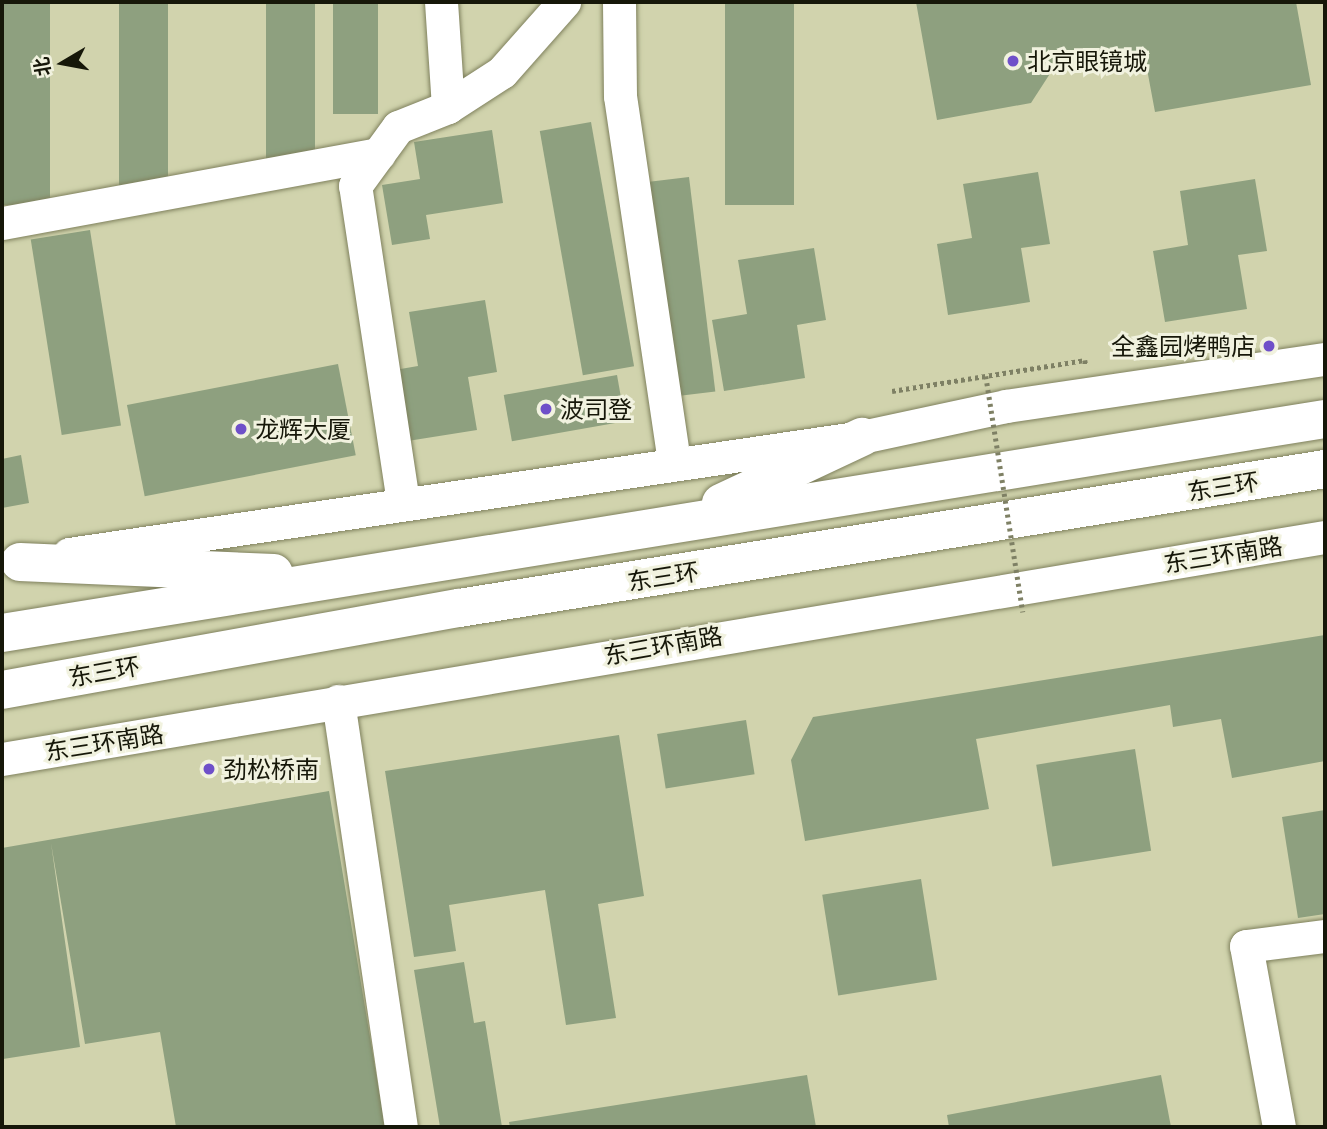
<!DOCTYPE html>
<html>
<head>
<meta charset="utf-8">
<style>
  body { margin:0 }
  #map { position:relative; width:1327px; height:1129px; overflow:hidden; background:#d1d3ad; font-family:"Open Sans","Noto Sans SC",sans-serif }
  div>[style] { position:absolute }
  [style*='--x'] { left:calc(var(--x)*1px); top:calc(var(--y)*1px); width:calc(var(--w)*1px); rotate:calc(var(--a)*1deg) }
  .building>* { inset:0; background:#8ea07f; transform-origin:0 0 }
  .path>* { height:4.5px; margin-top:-2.25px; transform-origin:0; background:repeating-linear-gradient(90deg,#7e8064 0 3.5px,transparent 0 7px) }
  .roads { filter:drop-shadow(0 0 2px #7f815d) drop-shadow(0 0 2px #7f815d) }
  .minor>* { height:33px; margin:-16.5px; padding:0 16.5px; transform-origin:16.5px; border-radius:16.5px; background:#fff }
  .highway>* { height:38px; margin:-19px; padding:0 19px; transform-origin:19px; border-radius:19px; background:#fff }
  .path-bridge>* { height:4.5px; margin-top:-2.25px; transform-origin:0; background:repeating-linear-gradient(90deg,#7e8064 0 3.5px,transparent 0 7px) }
  .dots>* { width:19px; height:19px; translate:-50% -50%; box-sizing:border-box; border:4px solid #f1f2df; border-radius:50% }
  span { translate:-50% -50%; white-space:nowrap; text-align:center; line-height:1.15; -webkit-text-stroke:6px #f1f2df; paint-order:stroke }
  .poi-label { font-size:24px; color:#161709 }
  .left { translate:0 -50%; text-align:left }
  .right { translate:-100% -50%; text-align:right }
  .street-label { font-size:24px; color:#161709 }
  .frame { position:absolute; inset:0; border:4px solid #161709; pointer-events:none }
  .north { position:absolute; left:28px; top:28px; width:70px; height:70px; -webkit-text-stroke:5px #f1f2df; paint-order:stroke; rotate:260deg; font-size:19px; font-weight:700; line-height:28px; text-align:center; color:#161709 }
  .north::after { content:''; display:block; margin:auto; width:24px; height:32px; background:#161709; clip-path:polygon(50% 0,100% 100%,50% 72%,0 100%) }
</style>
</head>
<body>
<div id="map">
  <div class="building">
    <i style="left:2px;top:2px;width:48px;height:203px"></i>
    <i style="left:119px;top:2px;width:49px;height:185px"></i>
    <i style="left:266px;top:2px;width:49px;height:161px"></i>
    <i style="left:333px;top:2px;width:45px;height:112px"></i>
    <i style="left:725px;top:2px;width:69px;height:203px"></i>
    <i style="clip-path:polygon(916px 2px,1296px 2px,1311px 85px,1155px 112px,1144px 53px,1053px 69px,1031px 103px,937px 120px)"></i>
    <i style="left:591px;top:122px;width:248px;height:52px;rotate:80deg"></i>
    <i style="clip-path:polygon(492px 130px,503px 203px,426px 215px,430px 239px,392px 245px,382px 185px,420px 179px,414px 142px)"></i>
    <i style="clip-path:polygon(1038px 172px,1050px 244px,1021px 248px,1030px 302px,948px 315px,937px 244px,972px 238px,963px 184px)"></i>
    <i style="left:689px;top:177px;width:216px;height:44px;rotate:83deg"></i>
    <i style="clip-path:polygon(1255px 179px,1267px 251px,1238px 255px,1247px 309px,1165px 322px,1153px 251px,1188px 245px,1180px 191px)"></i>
    <i style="left:90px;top:230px;width:198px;height:60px;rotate:81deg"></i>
    <i style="clip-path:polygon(814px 248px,826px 320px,797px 325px,805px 378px,724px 391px,712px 320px,747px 314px,738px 260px)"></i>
    <i style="clip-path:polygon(485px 300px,497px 372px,468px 377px,477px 430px,395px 443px,383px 372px,418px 366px,409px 312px)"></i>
    <i style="left:338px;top:364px;width:93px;height:215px;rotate:79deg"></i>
    <i style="left:617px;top:375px;width:47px;height:115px;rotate:80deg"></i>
    <i style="clip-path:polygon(21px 455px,29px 503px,2px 508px,2px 459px)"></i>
    <i style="clip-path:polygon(1325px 635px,1325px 761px,1232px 778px,1221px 719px,1173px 727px,1170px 705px,976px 739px,989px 809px,805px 841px,791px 760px,813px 717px)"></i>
    <i style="left:746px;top:720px;width:55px;height:90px;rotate:81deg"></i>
    <i style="clip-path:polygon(619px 735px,644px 896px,598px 904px,616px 1018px,566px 1025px,545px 890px,449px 905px,456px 951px,414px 957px,385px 771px)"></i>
    <i style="left:1135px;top:749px;width:103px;height:100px;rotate:81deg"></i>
    <i style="clip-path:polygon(329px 791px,385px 1127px,176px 1127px,160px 1032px,85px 1044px,51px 843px,80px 1047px,3px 1059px,2px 848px)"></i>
    <i style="clip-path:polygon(1325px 810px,1325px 914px,1298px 918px,1282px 817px)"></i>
    <i style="left:921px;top:879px;width:102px;height:100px;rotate:81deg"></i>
    <i style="clip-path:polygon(464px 962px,474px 1023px,485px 1021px,502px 1127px,440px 1127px,414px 970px)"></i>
    <i style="clip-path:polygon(807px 1075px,816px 1127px,510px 1127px,509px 1122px)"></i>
    <i style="clip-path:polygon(1161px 1075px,1171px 1127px,949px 1127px,947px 1115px)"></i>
  </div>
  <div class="path">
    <i style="--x:892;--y:391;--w:195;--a:-9.1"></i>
    <i style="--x:1085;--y:360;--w:6;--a:81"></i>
  </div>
  <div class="roads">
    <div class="minor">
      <i style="--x:619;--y:2;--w:94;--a:89.4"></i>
      <i style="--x:620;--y:96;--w:371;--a:81.6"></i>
      <i style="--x:448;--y:107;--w:64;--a:-32.9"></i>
      <i style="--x:502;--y:72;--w:94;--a:-48.5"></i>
      <i style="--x:2;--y:223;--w:383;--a:-10.4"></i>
      <i style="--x:403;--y:502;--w:320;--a:-98.6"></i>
      <i style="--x:355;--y:186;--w:73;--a:-53.9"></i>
      <i style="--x:398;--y:127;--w:54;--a:-21.8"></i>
      <i style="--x:448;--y:107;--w:105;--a:-93.8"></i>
      <i style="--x:69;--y:554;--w:802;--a:-8.39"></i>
      <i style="--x:862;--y:437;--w:147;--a:-12.1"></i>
      <i style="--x:1006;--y:406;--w:322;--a:-8.4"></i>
      <i style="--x:338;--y:701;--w:431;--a:81.6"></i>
      <i style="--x:2;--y:759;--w:1341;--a:-9.53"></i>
      <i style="--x:1279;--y:1127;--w:184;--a:-100.3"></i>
      <i style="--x:1246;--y:946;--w:80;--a:-7.2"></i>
    </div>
    <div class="highway">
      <i style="--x:721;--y:503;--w:156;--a:-25.1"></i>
      <i style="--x:20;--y:562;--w:254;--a:2.5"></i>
      <i style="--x:2;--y:633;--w:1340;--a:-9.19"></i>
      <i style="--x:2;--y:690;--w:464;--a:-10.2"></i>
      <i style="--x:459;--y:608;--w:877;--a:-9.12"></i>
    </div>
  </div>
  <div class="path-bridge">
    <i style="--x:986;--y:376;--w:239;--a:81.1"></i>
  </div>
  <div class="dots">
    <i style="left:1013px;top:61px;background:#6f50c9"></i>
    <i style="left:1269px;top:346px;background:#6f50c9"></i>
    <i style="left:546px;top:409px;background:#6f50c9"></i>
    <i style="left:241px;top:429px;background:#6f50c9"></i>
    <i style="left:209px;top:769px;background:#6f50c9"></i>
  </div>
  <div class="poi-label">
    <span class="left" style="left:1027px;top:61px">北京眼镜城</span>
    <span class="right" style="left:1255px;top:346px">全鑫园烤鸭店</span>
    <span class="left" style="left:560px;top:409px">波司登</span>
    <span class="left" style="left:255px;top:429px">龙辉大厦</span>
    <span class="left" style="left:223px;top:769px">劲松桥南</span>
  </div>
  <div class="street-label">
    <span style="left:1223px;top:486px;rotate:-9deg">东三环</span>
    <span style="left:1223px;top:554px;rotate:-9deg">东三环南路</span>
    <span style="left:663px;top:576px;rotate:-9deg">东三环</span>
    <span style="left:663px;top:645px;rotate:-10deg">东三环南路</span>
    <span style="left:104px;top:671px;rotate:-10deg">东三环</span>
    <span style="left:104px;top:742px;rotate:-9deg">东三环南路</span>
  </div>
  <div class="frame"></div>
  <div class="north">北</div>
</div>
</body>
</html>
